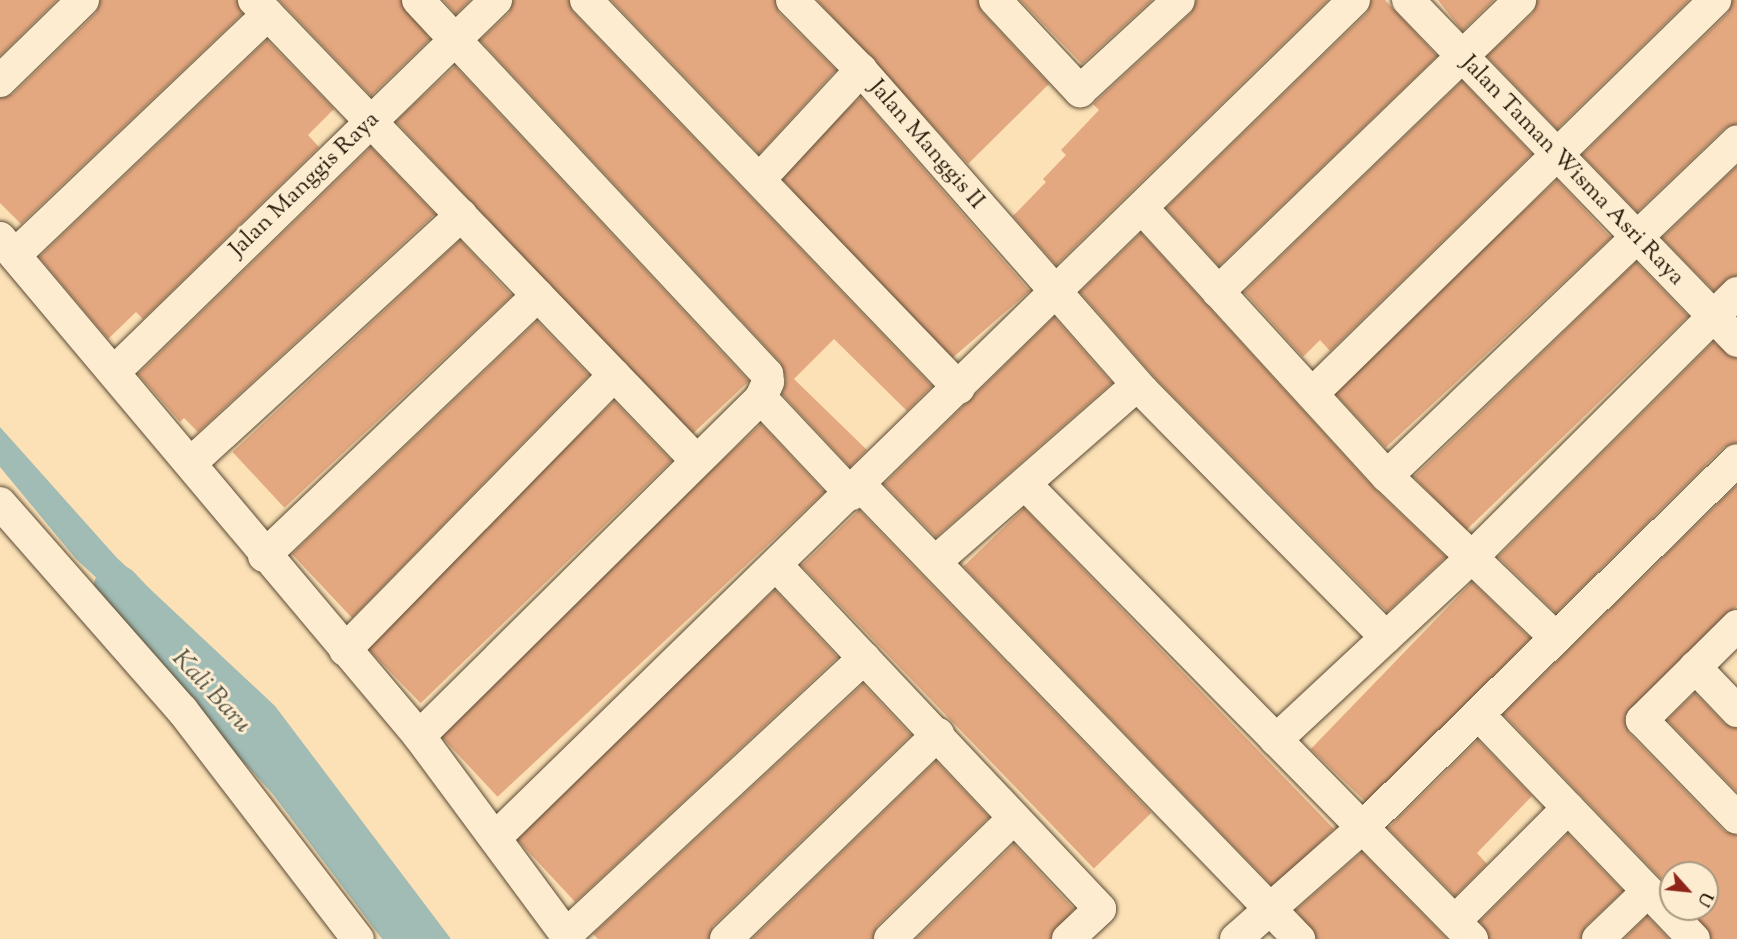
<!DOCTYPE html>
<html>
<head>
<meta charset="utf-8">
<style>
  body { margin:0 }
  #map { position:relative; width:1737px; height:939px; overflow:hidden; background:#fce1b7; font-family:"Sorts Mill Goudy",serif }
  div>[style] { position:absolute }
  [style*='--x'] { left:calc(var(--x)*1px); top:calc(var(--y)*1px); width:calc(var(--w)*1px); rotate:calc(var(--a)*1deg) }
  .water>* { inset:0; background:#a0bcb5 }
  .river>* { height:48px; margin:-24px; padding:0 24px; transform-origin:24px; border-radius:24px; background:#a0bcb5 }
  .building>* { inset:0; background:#e4a880; transform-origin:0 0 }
  .roads { filter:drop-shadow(0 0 2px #5b4b34) drop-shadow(0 0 2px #5b4b34) }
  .minor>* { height:32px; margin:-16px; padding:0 16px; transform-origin:16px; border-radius:16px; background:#fdecd0 }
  span { translate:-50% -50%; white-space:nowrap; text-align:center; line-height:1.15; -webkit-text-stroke:6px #fdecd0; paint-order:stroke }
  .street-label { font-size:24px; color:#251909 }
  .water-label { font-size:26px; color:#505245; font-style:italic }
  .north { position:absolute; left:1659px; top:861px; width:60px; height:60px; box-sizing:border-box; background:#fdecd0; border:2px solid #a79880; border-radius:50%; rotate:117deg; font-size:16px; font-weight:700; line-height:24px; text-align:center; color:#251909 }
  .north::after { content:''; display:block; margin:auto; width:21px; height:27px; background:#8f2418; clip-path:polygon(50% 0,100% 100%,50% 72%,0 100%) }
</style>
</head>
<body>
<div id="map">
  <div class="water">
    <i style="clip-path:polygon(0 427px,117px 558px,275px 706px,451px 939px,415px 939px,202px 675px,76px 559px,0 467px)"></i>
  </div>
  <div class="river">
    <i style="--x:117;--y:589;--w:255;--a:47.4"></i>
    <i style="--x:290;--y:777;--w:203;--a:53"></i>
  </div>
  <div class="building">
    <i style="clip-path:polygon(0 0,57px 0,0 56px)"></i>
    <i style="clip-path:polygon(100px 0,237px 0,242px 14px,21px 224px,0 203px,0 98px,13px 94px,96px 13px)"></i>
    <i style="clip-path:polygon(279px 0,401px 0,430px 39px,371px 96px)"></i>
    <i style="clip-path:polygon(443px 0,470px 0,456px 14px)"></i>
    <i style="clip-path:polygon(513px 0,569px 0,573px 12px,932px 386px,907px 411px,834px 339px,794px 379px,867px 450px,850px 467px,782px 394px,786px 380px,780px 362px,480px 40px,509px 13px)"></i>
    <i style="clip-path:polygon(611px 0,775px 0,779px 13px,836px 70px,759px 154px)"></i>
    <i style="clip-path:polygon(817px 0,978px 0,982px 12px,1049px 84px,968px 164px)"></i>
    <i style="clip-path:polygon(1020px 0,1152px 0,1082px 64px)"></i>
    <i style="clip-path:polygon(1196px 0,1328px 0,1056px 265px,1013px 216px,1046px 182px,1043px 179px,1066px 155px,1061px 150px,1099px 110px,1093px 104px,1191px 13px)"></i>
    <i style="clip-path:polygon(1371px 0,1385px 0,1437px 56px,1219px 266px,1166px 208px,1367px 13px)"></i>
    <i style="clip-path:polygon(1438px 0,1494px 0,1462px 31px)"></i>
    <i style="clip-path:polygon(1537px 0,1689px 0,1557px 129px,1487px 56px,1533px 13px)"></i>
    <i style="clip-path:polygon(1732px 0,1737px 0,1737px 124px,1725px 128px,1637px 212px,1582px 155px,1728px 13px)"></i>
    <i style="clip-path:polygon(267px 40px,334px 109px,308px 135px,319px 147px,143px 319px,136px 312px,108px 339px,39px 257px)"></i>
    <i style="left:455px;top:66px;width:431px;height:81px;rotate:47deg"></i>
    <i style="clip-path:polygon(1462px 81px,1532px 154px,1330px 351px,1320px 340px,1303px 357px,1244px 292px)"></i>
    <i style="left:861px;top:97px;width:257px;height:113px;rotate:49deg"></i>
    <i style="clip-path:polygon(371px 147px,435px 214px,198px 432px,184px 418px,180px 422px,138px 374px)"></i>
    <i style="clip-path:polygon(1737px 166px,1737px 276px,1714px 291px,1662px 238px)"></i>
    <i style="left:1557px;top:180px;width:79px;height:308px;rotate:47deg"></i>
    <i style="clip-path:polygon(1141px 233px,1374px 488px,1446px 557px,1387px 612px,1156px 379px,1080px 292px)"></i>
    <i style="left:460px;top:240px;width:76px;height:311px;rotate:47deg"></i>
    <i style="left:1636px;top:262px;width:75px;height:309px;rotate:46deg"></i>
    <i style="clip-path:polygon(1054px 317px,1112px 383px,936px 537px,884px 484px)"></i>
    <i style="clip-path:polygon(537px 321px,589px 375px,352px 618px,292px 554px)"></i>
    <i style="clip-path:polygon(1713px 342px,1737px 358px,1737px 443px,1724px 447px,1556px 613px,1498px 557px)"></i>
    <i style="left:614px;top:401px;width:83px;height:349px;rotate:46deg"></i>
    <i style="left:761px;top:424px;width:93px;height:447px;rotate:47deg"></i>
    <i style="clip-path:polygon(1737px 485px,1737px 606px,1625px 716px,1629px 733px,1724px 831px,1737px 835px,1737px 939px,1711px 939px,1690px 909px,1707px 909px,1707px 873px,1671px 873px,1671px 889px,1503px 714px)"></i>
    <i style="left:1024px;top:508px;width:446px;height:84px;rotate:46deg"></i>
    <i style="left:859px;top:510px;width:421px;height:80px;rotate:46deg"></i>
    <i style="left:1472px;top:582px;width:81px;height:232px;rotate:44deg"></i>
    <i style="left:775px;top:590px;width:92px;height:359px;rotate:47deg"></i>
    <i style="clip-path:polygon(863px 684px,911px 735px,713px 926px,709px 939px,598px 939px,593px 934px)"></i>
    <i style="clip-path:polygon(1695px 693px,1724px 723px,1737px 728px,1737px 792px,1667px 720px)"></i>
    <i style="clip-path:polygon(1478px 740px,1532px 796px,1477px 853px,1487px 864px,1455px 896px,1388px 828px)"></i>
    <i style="clip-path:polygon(936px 761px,989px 817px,877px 926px,873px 939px,752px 939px)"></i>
    <i style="clip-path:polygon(1568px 834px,1623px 891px,1586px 926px,1581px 939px,1489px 939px,1480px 921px)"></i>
    <i style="clip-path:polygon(1014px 844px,1074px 909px,1051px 939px,916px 939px)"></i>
    <i style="clip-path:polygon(1362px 852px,1447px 939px,1316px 939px,1296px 910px)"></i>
    <i style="clip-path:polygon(1647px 916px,1669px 939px,1624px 939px)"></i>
  </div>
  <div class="roads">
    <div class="minor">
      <i style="--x:254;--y:0;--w:637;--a:46.15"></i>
      <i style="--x:418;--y:0;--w:512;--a:46.98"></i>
      <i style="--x:767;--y:374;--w:8;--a:83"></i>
      <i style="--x:768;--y:382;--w:17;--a:114"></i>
      <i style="--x:761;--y:398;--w:481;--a:135.3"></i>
      <i style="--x:586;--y:0;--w:538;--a:46.13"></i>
      <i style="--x:792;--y:0;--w:98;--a:45.4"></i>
      <i style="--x:861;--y:70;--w:427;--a:48.7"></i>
      <i style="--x:995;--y:0;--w:125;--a:47"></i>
      <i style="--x:1080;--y:91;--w:134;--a:-42.6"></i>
      <i style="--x:1408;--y:0;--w:474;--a:46"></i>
      <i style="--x:0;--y:81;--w:116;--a:-44.3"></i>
      <i style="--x:760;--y:179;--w:149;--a:-47.2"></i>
      <i style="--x:1142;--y:208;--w:363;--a:47.6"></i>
      <i style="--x:1387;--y:476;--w:234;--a:43.8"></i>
      <i style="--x:0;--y:238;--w:651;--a:49.92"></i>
      <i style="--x:419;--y:736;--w:252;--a:53.5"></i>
      <i style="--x:15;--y:255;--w:349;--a:-43.6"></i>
      <i style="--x:1218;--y:292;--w:420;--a:-44"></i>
      <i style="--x:115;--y:371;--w:532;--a:-44.24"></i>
      <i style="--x:1312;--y:394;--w:564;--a:-44.35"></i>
      <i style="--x:761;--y:398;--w:132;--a:46.8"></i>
      <i style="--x:193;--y:461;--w:364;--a:-42.5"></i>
      <i style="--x:1387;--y:476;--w:484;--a:-43.7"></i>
      <i style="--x:1025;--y:484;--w:638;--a:45.51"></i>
      <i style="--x:860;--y:485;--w:632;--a:45.96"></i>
      <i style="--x:0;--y:503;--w:276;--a:48.7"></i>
      <i style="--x:182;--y:710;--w:289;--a:52.5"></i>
      <i style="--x:264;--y:556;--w:378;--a:-43.6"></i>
      <i style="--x:935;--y:562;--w:259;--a:-41.2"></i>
      <i style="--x:1130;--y:391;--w:13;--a:0"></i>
      <i style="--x:1143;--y:391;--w:346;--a:45.4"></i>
      <i style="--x:777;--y:566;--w:471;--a:46.7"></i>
      <i style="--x:1100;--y:909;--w:44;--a:136.8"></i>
      <i style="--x:1737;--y:626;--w:134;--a:135.3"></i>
      <i style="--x:1642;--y:720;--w:136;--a:45.9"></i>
      <i style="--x:345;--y:650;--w:385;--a:-45.6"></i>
      <i style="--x:1695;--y:667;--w:61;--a:46.3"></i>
      <i style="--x:1478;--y:714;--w:312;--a:46.2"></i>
      <i style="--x:1276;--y:740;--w:265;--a:-43"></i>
      <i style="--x:1470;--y:559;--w:377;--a:-44.9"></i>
      <i style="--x:495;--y:838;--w:1200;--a:-44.29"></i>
      <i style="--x:1455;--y:921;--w:160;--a:-45"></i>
      <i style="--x:566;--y:935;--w:407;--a:-42.9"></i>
      <i style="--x:726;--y:939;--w:295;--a:-44"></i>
      <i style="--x:890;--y:939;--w:172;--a:-44.3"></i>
      <i style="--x:1236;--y:939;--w:168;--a:-41.4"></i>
      <i style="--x:1362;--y:828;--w:525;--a:-44.46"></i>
      <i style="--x:1598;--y:939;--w:69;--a:-43.8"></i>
    </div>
  </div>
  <div class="street-label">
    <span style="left:926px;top:145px;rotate:49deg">Jalan Manggis II</span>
    <span style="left:1572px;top:171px;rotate:46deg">Jalan Taman Wisma Asri Raya</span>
    <span style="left:305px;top:185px;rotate:-44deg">Jalan Manggis Raya</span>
  </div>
  <div class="water-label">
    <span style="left:211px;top:692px;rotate:47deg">Kali Baru</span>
  </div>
  <div class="north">U</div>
</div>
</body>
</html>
